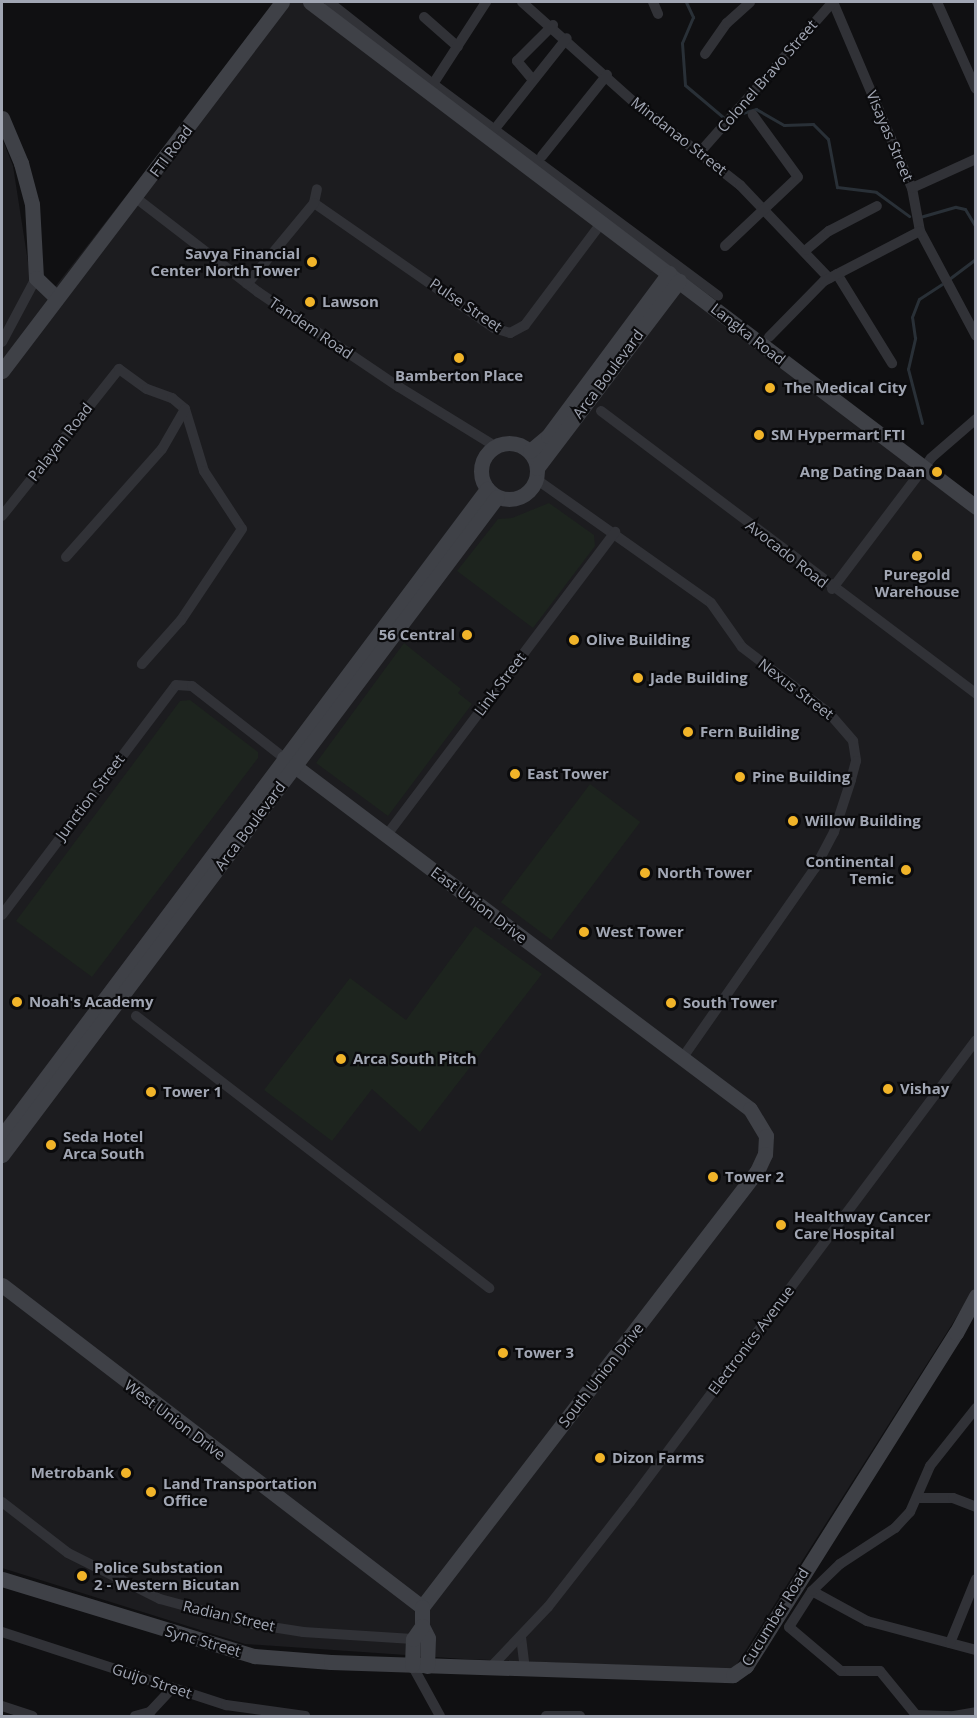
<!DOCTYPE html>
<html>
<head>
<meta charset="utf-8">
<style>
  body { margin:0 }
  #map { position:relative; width:977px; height:1718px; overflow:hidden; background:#101012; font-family:"Open Sans",sans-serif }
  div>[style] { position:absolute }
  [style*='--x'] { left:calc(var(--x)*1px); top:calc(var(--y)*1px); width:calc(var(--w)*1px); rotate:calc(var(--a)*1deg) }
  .built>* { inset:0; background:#1c1c1f }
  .green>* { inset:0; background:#1d241e; transform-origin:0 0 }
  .stream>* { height:3px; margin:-1.5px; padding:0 1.5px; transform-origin:1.5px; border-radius:1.5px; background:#293037 }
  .street>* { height:10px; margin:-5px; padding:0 5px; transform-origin:5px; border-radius:5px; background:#313237 }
  .secondary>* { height:15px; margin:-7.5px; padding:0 7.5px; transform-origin:7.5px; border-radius:7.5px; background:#3f4147 }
  .secondary>.ring { margin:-7.5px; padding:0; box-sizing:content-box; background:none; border:15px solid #3f4147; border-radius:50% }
  .dots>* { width:16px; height:16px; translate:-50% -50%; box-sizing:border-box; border:3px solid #0b0b0d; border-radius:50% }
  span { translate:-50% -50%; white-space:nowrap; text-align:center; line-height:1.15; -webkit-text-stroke:4.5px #0b0b0d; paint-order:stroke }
  .street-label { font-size:15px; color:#a1a6b3 }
  .poi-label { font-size:15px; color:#a1a6b3; font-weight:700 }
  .right { translate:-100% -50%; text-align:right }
  .left { translate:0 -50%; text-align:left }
  .frame { position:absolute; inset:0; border:3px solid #a1a6b3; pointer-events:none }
</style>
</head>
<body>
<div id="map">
  <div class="built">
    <i style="clip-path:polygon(277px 2px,329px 2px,975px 504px,975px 1288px,735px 1667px,728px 1669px,464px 1659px,245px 1644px,2px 1568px,2px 138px,13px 166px,28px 262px,55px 287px)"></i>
  </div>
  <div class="green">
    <i style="clip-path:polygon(549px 503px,594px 535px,595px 546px,533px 628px,457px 571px,498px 519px,512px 518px)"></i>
    <i style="clip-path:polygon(404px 643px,461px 689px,458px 693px,472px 704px,388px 816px,316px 763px)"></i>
    <i style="clip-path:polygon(190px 700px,258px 752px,258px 758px,92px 977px,16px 921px,180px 701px)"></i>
    <i style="left:590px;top:784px;width:63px;height:148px;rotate:37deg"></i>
    <i style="clip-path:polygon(475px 926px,542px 974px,420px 1132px,372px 1089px,332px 1141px,264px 1090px,350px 978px,406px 1020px)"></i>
  </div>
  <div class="stream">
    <i style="--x:686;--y:2;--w:17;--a:65"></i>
    <i style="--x:693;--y:17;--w:28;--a:113"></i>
    <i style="--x:682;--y:43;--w:42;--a:85.9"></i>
    <i style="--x:685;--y:85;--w:51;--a:40.2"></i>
    <i style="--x:739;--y:114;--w:18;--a:-16"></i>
    <i style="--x:756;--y:109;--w:32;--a:30"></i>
    <i style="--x:784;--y:125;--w:29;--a:-2"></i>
    <i style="--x:813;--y:124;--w:21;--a:45"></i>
    <i style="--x:828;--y:139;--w:49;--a:79.4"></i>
    <i style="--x:837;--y:187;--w:39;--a:7"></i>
    <i style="--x:876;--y:192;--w:41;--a:36"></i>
    <i style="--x:920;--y:217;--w:37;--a:-16"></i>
    <i style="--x:956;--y:207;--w:9;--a:13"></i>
    <i style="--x:965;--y:209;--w:21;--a:59"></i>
    <i style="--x:949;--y:279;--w:34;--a:-37"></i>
    <i style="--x:922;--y:423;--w:56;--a:-104.5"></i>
    <i style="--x:908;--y:369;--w:32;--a:-77"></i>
    <i style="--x:915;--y:338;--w:21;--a:-98"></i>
    <i style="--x:912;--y:317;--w:19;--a:-69"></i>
    <i style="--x:919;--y:299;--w:27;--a:-33"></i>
  </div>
  <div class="street">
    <i style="--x:329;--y:2;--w:132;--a:38.3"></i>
    <i style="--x:433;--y:84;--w:355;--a:36.6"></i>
    <i style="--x:522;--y:2;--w:150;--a:41.8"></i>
    <i style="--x:634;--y:102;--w:135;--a:38.1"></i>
    <i style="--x:740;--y:185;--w:129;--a:46.3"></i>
    <i style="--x:653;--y:2;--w:13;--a:67"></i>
    <i style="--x:833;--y:2;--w:202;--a:67"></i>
    <i style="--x:912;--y:188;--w:44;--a:79.5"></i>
    <i style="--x:920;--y:231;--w:119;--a:61.9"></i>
    <i style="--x:937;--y:2;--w:95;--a:65.9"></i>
    <i style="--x:424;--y:17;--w:45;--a:41.4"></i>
    <i style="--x:705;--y:54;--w:38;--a:-55"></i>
    <i style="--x:727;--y:23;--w:31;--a:-42"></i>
    <i style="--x:533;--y:80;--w:25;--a:-130"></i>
    <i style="--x:517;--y:61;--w:51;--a:-45"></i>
    <i style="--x:433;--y:84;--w:98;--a:-57.1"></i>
    <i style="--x:494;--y:130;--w:117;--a:-51.6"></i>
    <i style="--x:701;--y:151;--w:199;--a:-48.5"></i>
    <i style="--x:542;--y:156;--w:104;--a:-51.3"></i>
    <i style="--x:912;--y:188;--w:70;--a:-24.4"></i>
    <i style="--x:136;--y:198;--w:154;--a:37.6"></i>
    <i style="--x:258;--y:292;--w:170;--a:34"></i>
    <i style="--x:399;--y:387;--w:113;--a:31.6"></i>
    <i style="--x:314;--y:203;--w:219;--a:34.8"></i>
    <i style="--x:494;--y:328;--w:17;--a:17"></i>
    <i style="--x:510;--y:333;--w:17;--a:-28"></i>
    <i style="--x:525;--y:325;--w:129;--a:-53.2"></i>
    <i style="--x:314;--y:203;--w:14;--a:-78"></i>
    <i style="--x:725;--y:246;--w:100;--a:-43.4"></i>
    <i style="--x:798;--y:177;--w:77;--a:-126"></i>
    <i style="--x:806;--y:250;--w:30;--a:-40"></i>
    <i style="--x:829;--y:231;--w:54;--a:-27.5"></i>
    <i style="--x:837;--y:274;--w:105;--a:58.3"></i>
    <i style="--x:247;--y:284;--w:105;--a:-50.4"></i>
    <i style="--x:769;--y:337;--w:78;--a:-45.5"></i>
    <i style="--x:824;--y:281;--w:108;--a:-27.5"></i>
    <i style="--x:2;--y:342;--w:72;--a:-62"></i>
    <i style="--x:601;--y:411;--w:470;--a:37"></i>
    <i style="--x:536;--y:479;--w:214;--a:35.3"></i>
    <i style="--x:711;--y:603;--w:54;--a:54.8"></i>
    <i style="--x:742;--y:647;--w:109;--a:37.2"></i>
    <i style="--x:829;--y:713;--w:37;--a:49"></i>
    <i style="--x:853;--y:741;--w:20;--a:81"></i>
    <i style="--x:856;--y:761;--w:20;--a:105"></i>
    <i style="--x:851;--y:780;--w:55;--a:108.1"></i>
    <i style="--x:834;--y:832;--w:41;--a:117.8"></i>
    <i style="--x:815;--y:868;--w:231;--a:124.9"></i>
    <i style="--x:2;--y:516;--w:188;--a:-51.5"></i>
    <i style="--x:119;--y:369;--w:34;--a:36"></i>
    <i style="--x:147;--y:389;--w:27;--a:20"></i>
    <i style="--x:172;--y:398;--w:17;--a:40"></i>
    <i style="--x:185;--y:409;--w:65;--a:73"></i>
    <i style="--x:204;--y:471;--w:69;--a:56.8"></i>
    <i style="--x:242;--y:529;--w:110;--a:123.8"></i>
    <i style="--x:181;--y:620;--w:59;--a:131.6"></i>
    <i style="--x:66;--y:557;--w:144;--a:-48.4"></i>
    <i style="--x:162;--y:449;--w:46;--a:-60.1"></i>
    <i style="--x:832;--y:589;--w:164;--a:-52.9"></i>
    <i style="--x:931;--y:458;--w:60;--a:-40.9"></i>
    <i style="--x:386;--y:836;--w:381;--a:-53"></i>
    <i style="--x:2;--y:915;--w:288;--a:-52.9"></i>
    <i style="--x:176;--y:685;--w:16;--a:4"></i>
    <i style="--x:192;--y:686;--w:117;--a:38"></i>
    <i style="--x:136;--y:1016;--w:446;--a:37.6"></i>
    <i style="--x:919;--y:1498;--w:34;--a:0"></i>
    <i style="--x:953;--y:1498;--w:25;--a:21"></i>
    <i style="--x:2;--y:1502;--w:83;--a:37.7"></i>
    <i style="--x:68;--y:1553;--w:103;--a:26.6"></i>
    <i style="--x:160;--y:1599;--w:95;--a:15.2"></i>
    <i style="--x:252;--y:1624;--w:52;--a:8.9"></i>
    <i style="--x:303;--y:1632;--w:110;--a:3.6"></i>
    <i style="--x:812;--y:1591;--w:63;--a:28.6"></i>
    <i style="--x:867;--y:1621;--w:113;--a:14.9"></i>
    <i style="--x:2;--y:1632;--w:236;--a:18.1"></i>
    <i style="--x:226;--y:1705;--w:80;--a:7.9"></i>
    <i style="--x:521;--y:1637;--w:32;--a:83"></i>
    <i style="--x:950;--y:1643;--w:69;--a:-67.9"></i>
    <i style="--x:412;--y:1665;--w:58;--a:61.2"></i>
    <i style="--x:491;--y:1667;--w:83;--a:-46.5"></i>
    <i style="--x:548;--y:1607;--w:133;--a:-52"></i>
    <i style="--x:630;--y:1502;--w:577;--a:-53.17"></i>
    <i style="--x:2;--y:1706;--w:32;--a:18"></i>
    <i style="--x:916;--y:1715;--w:57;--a:-129.3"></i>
    <i style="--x:880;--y:1671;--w:39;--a:180"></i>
    <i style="--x:841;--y:1671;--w:68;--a:-139.8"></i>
    <i style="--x:789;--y:1627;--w:43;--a:-57.4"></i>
    <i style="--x:812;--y:1591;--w:39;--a:-44"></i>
    <i style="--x:840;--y:1564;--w:66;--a:-33.2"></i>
    <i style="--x:895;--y:1528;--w:22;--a:-47"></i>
    <i style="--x:910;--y:1512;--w:50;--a:-66.5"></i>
    <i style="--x:930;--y:1466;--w:74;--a:-51.6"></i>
    <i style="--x:916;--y:1715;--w:38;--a:2"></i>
    <i style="--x:954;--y:1716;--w:22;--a:-10"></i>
    <i style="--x:135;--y:1716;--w:16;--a:-15"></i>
    <i style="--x:150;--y:1712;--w:33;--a:-47"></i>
    <i style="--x:546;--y:1716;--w:34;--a:0"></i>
  </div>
  <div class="secondary">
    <i style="--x:310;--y:2;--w:836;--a:37.17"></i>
    <i style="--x:2;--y:118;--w:49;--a:67.1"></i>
    <i style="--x:21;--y:163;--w:42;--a:75"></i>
    <i style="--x:32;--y:204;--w:74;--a:86.9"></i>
    <i style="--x:36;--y:278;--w:29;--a:44"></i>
    <i style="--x:2;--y:371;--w:463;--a:-52.8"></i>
    <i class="ring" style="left:481px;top:443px;width:41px;height:41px"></i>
    <i style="--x:530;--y:451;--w:23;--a:-40"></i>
    <i style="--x:548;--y:436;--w:203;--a:-53.4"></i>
    <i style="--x:537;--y:468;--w:235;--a:-52.8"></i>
    <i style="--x:284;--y:758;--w:583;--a:36.99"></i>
    <i style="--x:750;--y:1109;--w:31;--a:59"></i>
    <i style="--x:766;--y:1136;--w:18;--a:93"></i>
    <i style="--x:765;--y:1154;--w:19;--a:115"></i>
    <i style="--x:757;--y:1171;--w:550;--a:127.54"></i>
    <i style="--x:2;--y:1136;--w:809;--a:-53.14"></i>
    <i style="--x:2;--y:1155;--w:823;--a:-53.05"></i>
    <i style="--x:2;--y:1285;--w:529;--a:37.48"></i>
    <i style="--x:2;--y:1579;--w:264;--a:17"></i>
    <i style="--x:254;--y:1656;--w:77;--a:4.5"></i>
    <i style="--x:331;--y:1662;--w:402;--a:1.9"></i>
    <i style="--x:733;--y:1675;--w:16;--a:-35"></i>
    <i style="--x:746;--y:1666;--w:394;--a:-57.8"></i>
    <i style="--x:956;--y:1333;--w:42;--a:-61.6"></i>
    <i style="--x:422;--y:1607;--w:19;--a:90"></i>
    <i style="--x:422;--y:1626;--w:13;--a:63"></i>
    <i style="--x:428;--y:1638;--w:28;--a:92"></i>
    <i style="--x:412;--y:1665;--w:26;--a:-88"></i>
    <i style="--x:413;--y:1639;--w:16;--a:-55"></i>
  </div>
  <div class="dots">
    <i style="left:312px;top:262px;background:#f1b429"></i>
    <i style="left:310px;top:302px;background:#f1b429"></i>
    <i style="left:459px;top:358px;background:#f1b429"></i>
    <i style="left:770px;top:388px;background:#f1b429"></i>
    <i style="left:759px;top:435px;background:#f1b429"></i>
    <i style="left:937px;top:472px;background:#f1b429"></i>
    <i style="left:917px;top:556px;background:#f1b429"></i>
    <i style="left:467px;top:635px;background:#f1b429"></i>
    <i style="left:574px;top:640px;background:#f1b429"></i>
    <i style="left:638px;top:678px;background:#f1b429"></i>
    <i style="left:688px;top:732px;background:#f1b429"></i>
    <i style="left:515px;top:774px;background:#f1b429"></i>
    <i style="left:740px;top:777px;background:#f1b429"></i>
    <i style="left:793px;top:821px;background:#f1b429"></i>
    <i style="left:906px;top:870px;background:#f1b429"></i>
    <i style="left:645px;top:873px;background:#f1b429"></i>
    <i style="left:584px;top:932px;background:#f1b429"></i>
    <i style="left:17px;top:1002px;background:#f1b429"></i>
    <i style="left:671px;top:1003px;background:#f1b429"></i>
    <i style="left:341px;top:1059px;background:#f1b429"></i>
    <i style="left:888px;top:1089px;background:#f1b429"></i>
    <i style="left:151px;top:1092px;background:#f1b429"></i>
    <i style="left:51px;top:1145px;background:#f1b429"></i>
    <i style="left:713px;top:1177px;background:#f1b429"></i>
    <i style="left:781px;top:1225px;background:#f1b429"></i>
    <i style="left:503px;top:1353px;background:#f1b429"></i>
    <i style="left:600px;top:1458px;background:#f1b429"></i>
    <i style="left:126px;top:1473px;background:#f1b429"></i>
    <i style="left:151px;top:1492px;background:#f1b429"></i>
    <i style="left:82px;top:1576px;background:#f1b429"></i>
  </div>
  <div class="street-label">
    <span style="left:767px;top:76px;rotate:-49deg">Colonel Bravo Street</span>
    <span style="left:679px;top:136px;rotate:38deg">Mindanao Street</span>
    <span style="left:890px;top:136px;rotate:67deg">Visayas Street</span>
    <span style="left:171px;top:151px;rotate:-53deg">FTI Road</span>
    <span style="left:466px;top:305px;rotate:34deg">Pulse Street</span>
    <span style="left:311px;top:328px;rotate:34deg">Tandem Road</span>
    <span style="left:748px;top:334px;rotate:38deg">Langka Road</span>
    <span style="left:608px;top:374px;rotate:-53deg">Arca Boulevard</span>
    <span style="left:60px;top:442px;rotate:-52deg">Palayan Road</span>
    <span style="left:787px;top:554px;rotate:38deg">Avocado Road</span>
    <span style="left:500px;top:684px;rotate:-53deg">Link Street</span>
    <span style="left:796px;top:689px;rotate:37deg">Nexus Street</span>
    <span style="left:90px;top:797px;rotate:-53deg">Junction Street</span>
    <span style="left:250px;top:826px;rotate:-53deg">Arca Boulevard</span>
    <span style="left:479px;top:905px;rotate:37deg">East Union Drive</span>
    <span style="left:751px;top:1340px;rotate:-53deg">Electronics Avenue</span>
    <span style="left:601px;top:1375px;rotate:-52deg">South Union Drive</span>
    <span style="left:175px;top:1420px;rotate:37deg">West Union Drive</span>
    <span style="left:229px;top:1616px;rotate:13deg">Radian Street</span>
    <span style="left:775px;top:1617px;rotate:-58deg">Cucumber Road</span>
    <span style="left:203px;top:1641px;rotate:16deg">Sync Street</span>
    <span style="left:152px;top:1681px;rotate:18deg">Guijo Street</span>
  </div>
  <div class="poi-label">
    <span class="right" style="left:300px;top:262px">Savya Financial<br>Center North Tower</span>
    <span class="left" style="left:322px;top:302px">Lawson</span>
    <span style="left:459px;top:376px">Bamberton Place</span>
    <span class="left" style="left:784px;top:388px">The Medical City</span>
    <span class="left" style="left:771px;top:435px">SM Hypermart FTI</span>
    <span class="right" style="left:925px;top:472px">Ang Dating Daan</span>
    <span style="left:917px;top:583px">Puregold<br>Warehouse</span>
    <span class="right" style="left:455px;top:635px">56 Central</span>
    <span class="left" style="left:586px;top:640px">Olive Building</span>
    <span class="left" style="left:650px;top:678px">Jade Building</span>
    <span class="left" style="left:700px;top:732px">Fern Building</span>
    <span class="left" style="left:527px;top:774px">East Tower</span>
    <span class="left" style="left:752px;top:777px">Pine Building</span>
    <span class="left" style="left:805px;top:821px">Willow Building</span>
    <span class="right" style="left:894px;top:870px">Continental<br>Temic</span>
    <span class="left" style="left:657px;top:873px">North Tower</span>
    <span class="left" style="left:596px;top:932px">West Tower</span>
    <span class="left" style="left:29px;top:1002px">Noah's Academy</span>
    <span class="left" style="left:683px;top:1003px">South Tower</span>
    <span class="left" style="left:353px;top:1059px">Arca South Pitch</span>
    <span class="left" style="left:900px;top:1089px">Vishay</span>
    <span class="left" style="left:163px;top:1092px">Tower 1</span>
    <span class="left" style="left:63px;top:1145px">Seda Hotel<br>Arca South</span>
    <span class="left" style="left:725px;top:1177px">Tower 2</span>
    <span class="left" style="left:794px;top:1225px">Healthway Cancer<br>Care Hospital</span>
    <span class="left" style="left:515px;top:1353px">Tower 3</span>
    <span class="left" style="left:612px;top:1458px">Dizon Farms</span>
    <span class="right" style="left:114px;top:1473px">Metrobank</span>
    <span class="left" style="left:163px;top:1492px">Land Transportation<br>Office</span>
    <span class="left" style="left:94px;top:1576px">Police Substation<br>2 - Western Bicutan</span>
  </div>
  <div class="frame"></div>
</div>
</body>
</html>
